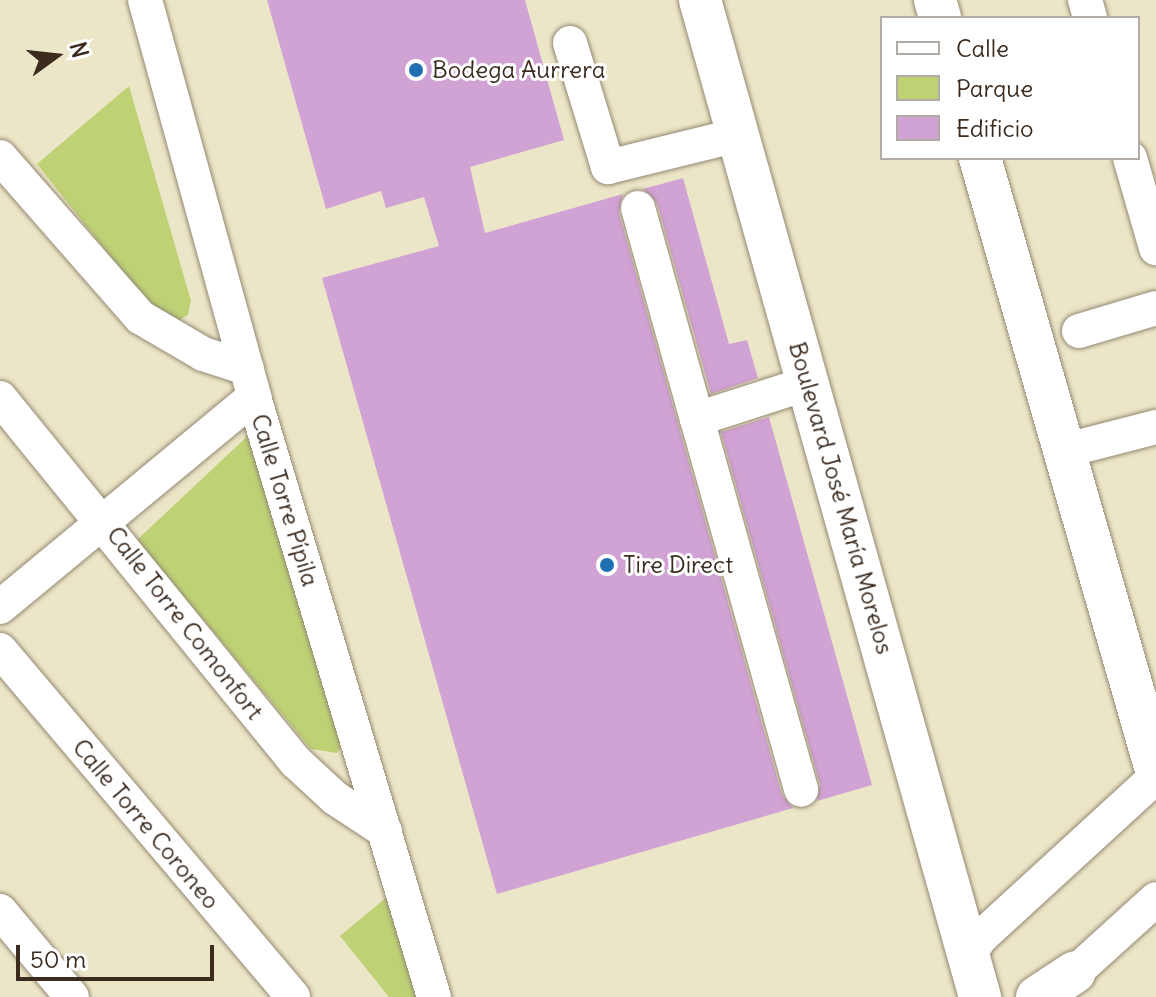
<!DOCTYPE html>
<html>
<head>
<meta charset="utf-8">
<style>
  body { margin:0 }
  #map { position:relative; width:1156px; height:997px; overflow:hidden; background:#ece6c8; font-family:Delius,sans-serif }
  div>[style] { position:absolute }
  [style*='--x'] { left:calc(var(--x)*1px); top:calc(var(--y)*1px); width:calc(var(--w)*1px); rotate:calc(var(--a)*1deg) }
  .green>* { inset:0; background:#bed175 }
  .building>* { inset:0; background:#d1a2d4 }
  .roads { filter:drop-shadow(0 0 2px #948873) drop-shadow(0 0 2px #948873) }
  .minor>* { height:34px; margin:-17px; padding:0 17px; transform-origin:17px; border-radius:17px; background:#fff }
  .major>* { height:42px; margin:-21px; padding:0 21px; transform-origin:21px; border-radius:21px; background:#fff }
  .dots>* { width:22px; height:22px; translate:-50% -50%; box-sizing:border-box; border:4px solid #fff; border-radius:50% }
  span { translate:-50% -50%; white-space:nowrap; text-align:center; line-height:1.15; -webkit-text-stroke:6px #fff; paint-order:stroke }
  .poi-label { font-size:24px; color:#3b2a1e }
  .left { translate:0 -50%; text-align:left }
  .street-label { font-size:24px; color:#3b2a1e }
  .legend { position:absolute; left:880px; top:16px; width:260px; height:144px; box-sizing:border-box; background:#fff; border:2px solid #b1aaa5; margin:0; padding:10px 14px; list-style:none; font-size:24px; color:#3b2a1e }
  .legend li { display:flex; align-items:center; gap:16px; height:40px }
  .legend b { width:40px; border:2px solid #b1aaa5 }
  .north { position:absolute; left:16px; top:16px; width:80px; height:80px; -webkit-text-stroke:6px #fff; paint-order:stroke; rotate:75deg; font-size:22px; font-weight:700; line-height:32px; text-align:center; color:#3b2a1e }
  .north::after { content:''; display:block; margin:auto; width:28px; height:36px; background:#3b2a1e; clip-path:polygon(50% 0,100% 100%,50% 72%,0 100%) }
  .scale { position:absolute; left:16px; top:945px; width:198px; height:36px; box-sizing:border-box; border:4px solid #3b2a1e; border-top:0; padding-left:10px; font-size:24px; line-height:28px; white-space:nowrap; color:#3b2a1e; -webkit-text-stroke:6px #fff; paint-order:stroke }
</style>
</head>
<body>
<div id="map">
  <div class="green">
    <i style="clip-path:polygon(129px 86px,191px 301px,188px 315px,176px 322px,160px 319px,37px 164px)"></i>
    <i style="clip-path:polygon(255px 429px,345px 741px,337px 753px,311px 749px,137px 540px)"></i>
    <i style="clip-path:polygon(388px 896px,421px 997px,389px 997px,340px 936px)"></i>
  </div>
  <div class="building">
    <i style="clip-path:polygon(267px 0,525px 0,564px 140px,470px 167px,485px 233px,623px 194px,619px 213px,782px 795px,793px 808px,497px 894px,322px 278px,439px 246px,424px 197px,386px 208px,381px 191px,326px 209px)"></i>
    <i style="clip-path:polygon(683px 178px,729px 344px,747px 340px,758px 378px,711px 394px,657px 203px,643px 189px)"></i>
    <i style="clip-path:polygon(769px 417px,872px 785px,817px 801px,820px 785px,721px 432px)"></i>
  </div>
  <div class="roads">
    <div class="minor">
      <i style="--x:145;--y:0;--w:412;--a:74.6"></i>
      <i style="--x:254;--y:397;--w:626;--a:73.3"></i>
      <i style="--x:1085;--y:0;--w:19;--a:74"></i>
      <i style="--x:570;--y:43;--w:130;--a:73"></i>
      <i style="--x:608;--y:167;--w:134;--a:-13.8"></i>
      <i style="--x:0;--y:157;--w:213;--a:48.8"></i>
      <i style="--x:140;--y:317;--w:73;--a:30.4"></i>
      <i style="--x:203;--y:354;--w:46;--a:17.7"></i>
      <i style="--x:1130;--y:158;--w:94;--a:73.9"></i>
      <i style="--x:638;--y:208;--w:219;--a:74.4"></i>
      <i style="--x:697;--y:419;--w:118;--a:-17.8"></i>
      <i style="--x:1079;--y:331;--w:80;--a:-16.6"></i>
      <i style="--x:0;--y:398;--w:469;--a:50.9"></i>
      <i style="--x:296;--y:762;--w:53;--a:42.7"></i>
      <i style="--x:335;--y:798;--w:60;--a:33.4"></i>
      <i style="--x:697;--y:419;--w:385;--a:74.3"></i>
      <i style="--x:1063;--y:451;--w:96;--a:-14.5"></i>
      <i style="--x:0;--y:607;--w:330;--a:-39.6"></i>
      <i style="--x:0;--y:650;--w:454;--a:49.8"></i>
      <i style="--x:0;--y:911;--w:112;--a:50.1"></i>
      <i style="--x:968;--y:956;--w:22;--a:-56"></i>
      <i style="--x:980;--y:938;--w:239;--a:-42.5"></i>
      <i style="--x:1058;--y:988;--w:132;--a:-42.2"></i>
    </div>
    <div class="major">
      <i style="--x:700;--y:0;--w:1036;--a:74.31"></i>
      <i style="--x:935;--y:0;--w:19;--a:74"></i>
      <i style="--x:980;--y:158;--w:637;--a:73.96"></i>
      <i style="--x:1037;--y:997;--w:45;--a:-33.3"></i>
    </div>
  </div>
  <div class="dots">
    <i style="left:416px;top:70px;background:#1f6fb2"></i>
    <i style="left:607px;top:565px;background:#1f6fb2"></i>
  </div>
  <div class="poi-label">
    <span class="left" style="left:432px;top:70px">Bodega Aurrera</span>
    <span class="left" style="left:623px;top:565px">Tire Direct</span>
  </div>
  <div class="street-label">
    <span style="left:841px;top:498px;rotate:74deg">Boulevard José María Morelos</span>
    <span style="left:285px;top:500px;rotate:73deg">Calle Torre Pípila</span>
    <span style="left:185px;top:623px;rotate:52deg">Calle Torre Comonfort</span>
    <span style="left:146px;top:824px;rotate:50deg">Calle Torre Coroneo</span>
  </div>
  <ul class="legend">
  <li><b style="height:10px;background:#fff"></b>Calle</li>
  <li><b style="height:22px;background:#bed175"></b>Parque</li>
  <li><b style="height:22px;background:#d1a2d4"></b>Edificio</li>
  </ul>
  <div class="north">N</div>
  <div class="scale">50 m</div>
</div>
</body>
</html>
